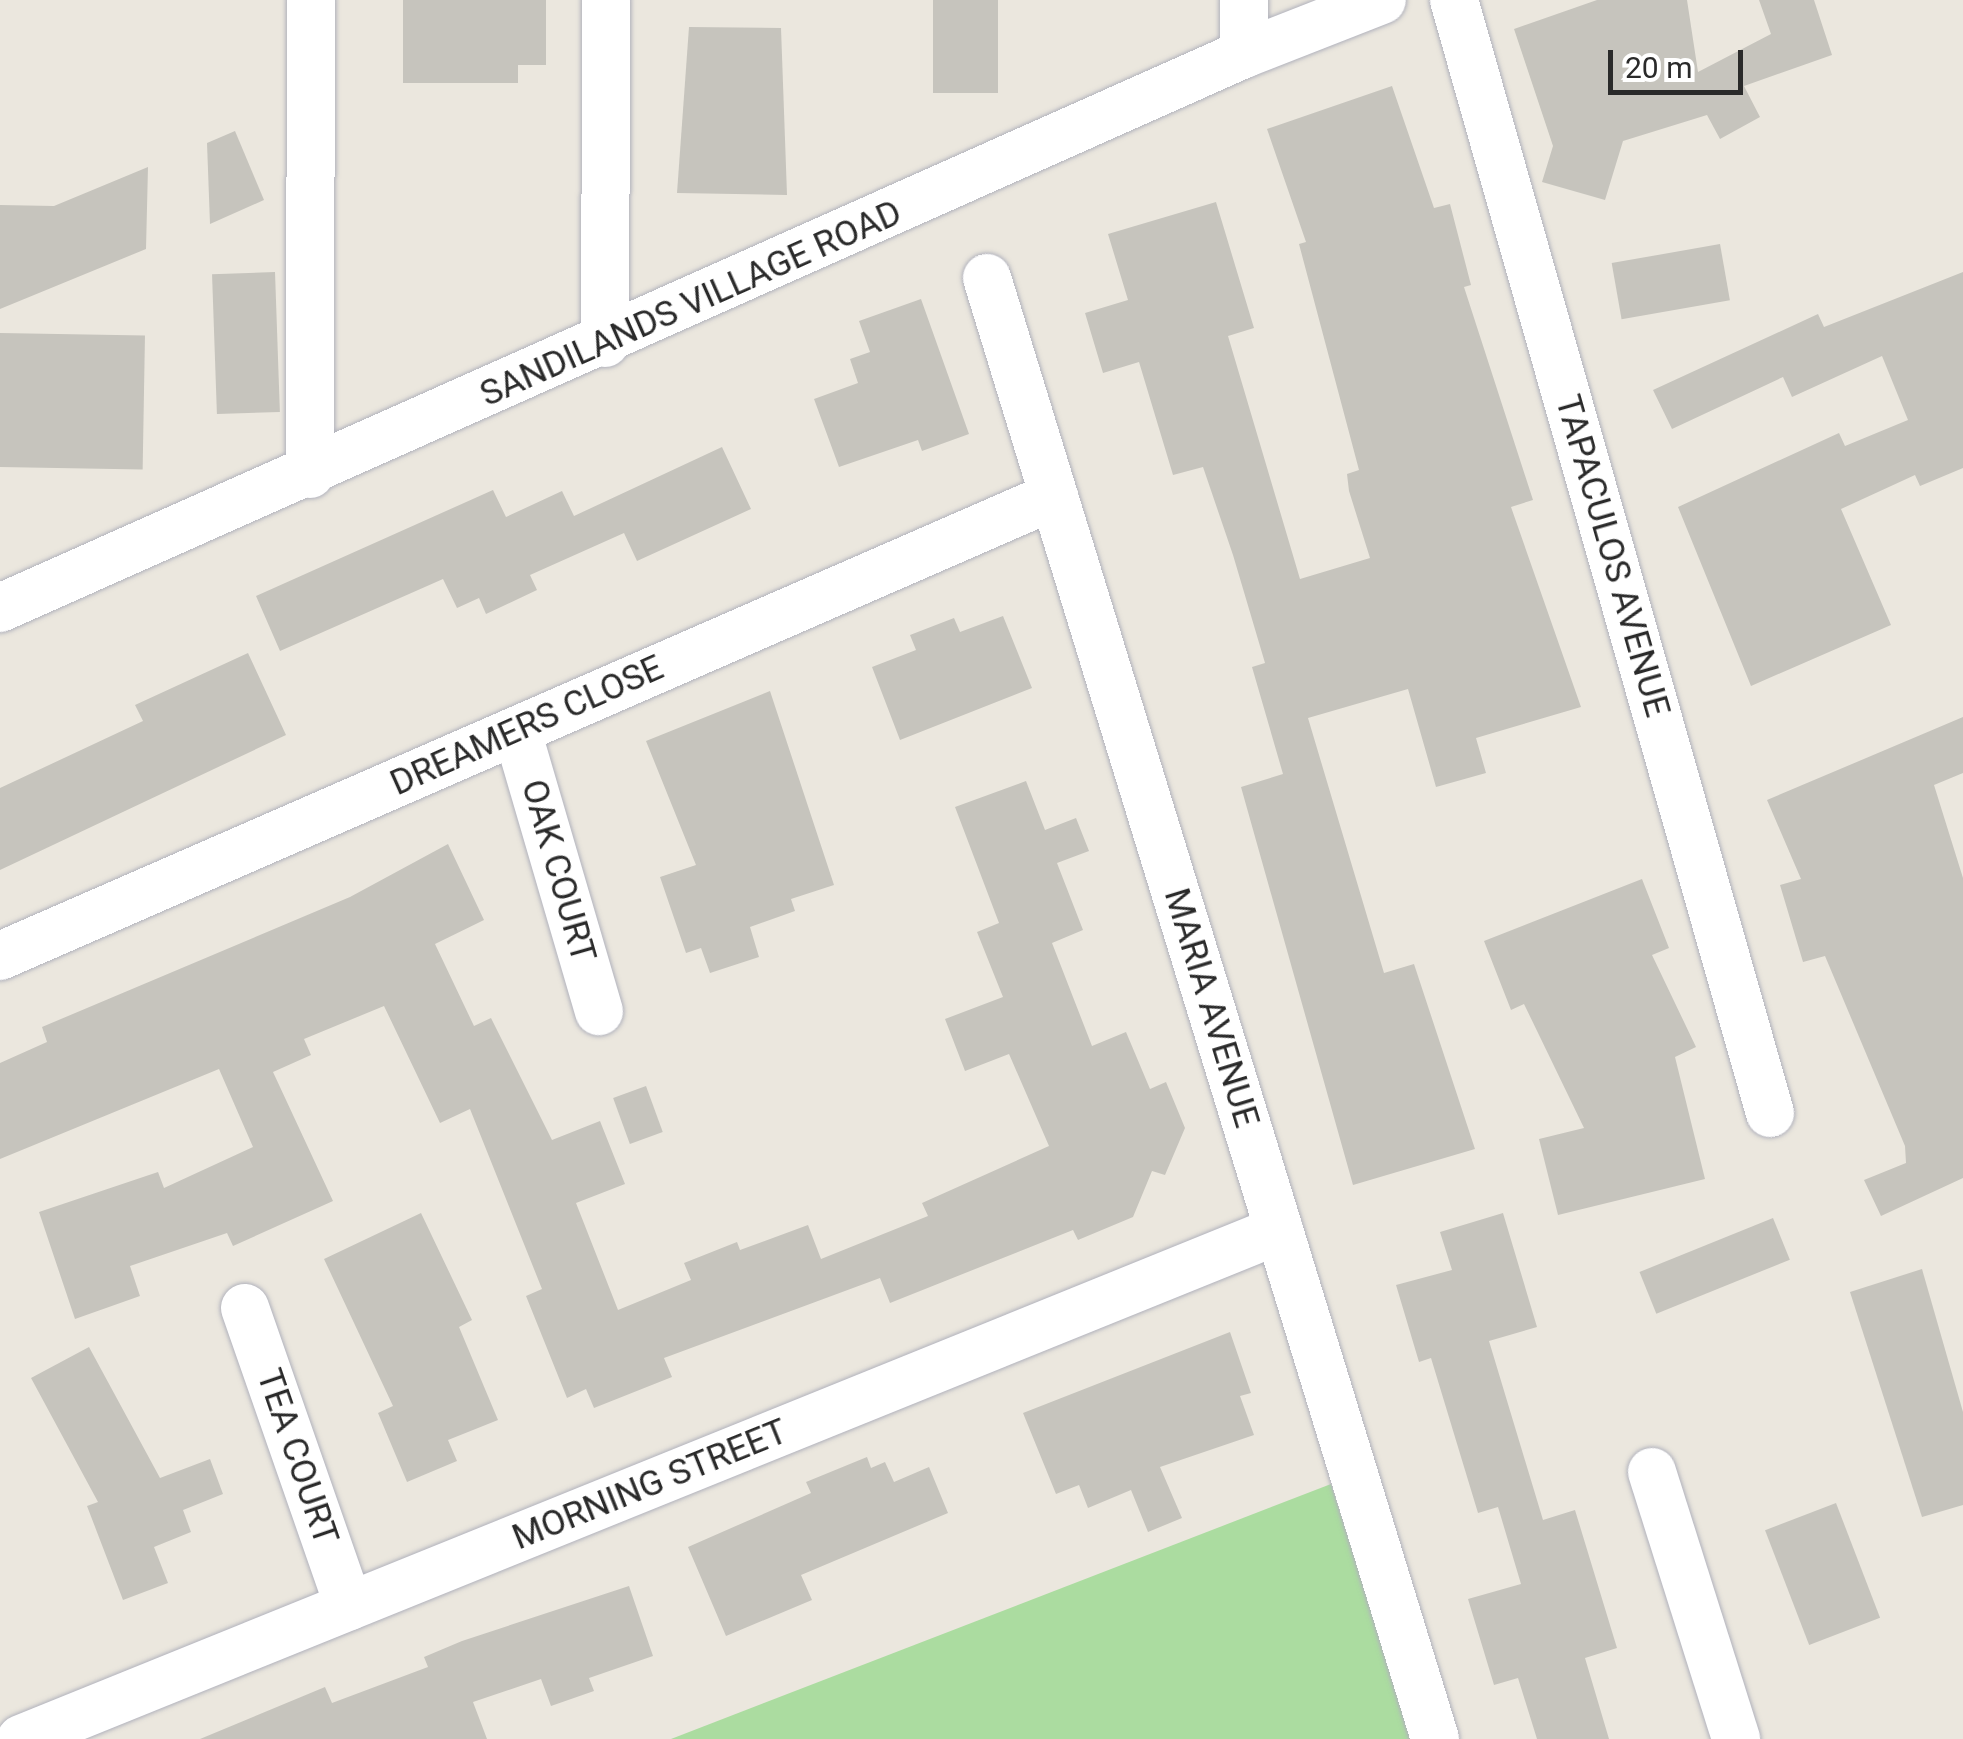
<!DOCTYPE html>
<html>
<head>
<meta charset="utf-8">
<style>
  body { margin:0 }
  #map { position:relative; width:1963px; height:1739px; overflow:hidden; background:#ebe7de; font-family:Roboto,sans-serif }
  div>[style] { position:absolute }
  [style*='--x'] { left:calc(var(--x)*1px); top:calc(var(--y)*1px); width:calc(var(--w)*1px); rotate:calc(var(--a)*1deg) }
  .green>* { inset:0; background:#abdca0 }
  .building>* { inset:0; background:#c6c4bd; transform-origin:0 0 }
  .roads { filter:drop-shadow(0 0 2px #b1b2bc) drop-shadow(0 0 2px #b1b2bc) }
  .street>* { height:48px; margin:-24px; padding:0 24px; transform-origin:24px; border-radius:24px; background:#fff }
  span { translate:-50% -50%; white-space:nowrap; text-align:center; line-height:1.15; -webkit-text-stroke:8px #fff; paint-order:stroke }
  .street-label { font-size:35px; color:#2a2a2a }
  .scale { position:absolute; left:1608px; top:50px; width:135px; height:45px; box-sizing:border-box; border:5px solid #2a2a2a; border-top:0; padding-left:12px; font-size:30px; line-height:35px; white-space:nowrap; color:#2a2a2a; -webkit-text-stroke:8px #fff; paint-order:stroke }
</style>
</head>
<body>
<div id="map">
  <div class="green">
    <i style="clip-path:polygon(1331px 1484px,1413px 1739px,671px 1739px)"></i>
  </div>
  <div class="building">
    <i style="clip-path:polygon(403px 0,546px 0,546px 65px,518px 65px,518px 83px,403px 83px)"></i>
    <i style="left:933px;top:0;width:65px;height:93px"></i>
    <i style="clip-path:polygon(1597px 0,1687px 0,1698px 72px,1771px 34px,1759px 0,1814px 0,1832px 55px,1744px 86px,1760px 117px,1720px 139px,1707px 115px,1623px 141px,1605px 200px,1542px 182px,1553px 146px,1514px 29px)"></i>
    <i style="clip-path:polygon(689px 27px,781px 28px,787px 195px,677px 193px)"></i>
    <i style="clip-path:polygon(1392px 86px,1434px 208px,1450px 204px,1471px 285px,1464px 287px,1533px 500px,1511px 507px,1581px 707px,1476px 738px,1486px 773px,1436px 787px,1408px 689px,1308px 718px,1384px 973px,1414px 964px,1475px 1149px,1353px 1185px,1241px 787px,1283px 774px,1252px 667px,1265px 663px,1233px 555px,1203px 467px,1173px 475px,1139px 362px,1103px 373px,1085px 313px,1128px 300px,1108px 234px,1216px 202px,1254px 328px,1228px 336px,1300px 579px,1370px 558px,1349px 491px,1347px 474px,1359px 470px,1299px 244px,1306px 242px,1267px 129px)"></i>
    <i style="clip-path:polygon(235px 131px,264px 200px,210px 224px,207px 143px)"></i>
    <i style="clip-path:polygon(148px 167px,146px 249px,0 309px,0 205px,54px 206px)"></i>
    <i style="left:1720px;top:244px;width:57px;height:110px;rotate:80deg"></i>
    <i style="left:275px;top:272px;width:140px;height:63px;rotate:88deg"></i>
    <i style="clip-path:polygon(1963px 272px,1963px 468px,1920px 486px,1915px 475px,1841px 509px,1891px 625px,1751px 686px,1678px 507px,1839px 433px,1845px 446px,1908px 420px,1882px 356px,1792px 397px,1783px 377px,1672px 429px,1653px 390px,1818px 314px,1824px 327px)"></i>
    <i style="clip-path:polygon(921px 299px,969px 434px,922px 451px,918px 440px,839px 467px,814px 399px,858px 383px,850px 359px,870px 352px,859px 321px)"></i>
    <i style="left:0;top:333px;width:145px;height:134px;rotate:1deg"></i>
    <i style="clip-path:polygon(722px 447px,751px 509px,637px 561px,624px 533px,530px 575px,537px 590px,486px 614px,479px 598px,457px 608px,443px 579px,280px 651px,256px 596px,493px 490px,506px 517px,562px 491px,574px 516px)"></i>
    <i style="clip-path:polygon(1003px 616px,1032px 688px,900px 740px,872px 667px,916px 650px,910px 635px,954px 618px,960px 632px)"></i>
    <i style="clip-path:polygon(248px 653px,286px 735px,0 870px,0 788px,143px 721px,135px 705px)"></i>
    <i style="clip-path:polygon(770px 691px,834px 885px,791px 899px,795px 911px,750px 927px,759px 957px,710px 973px,701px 948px,686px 953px,660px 877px,696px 865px,646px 741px)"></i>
    <i style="clip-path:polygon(1963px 717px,1963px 773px,1934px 785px,1963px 878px,1963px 1178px,1881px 1216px,1864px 1180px,1906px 1163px,1905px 1146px,1825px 956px,1803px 962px,1780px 885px,1801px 879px,1767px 800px)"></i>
    <i style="clip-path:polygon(1026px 781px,1045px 830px,1076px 818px,1089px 851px,1057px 863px,1083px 930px,1052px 943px,1092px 1046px,1126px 1032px,1150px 1089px,1166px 1082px,1185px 1128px,1165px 1175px,1152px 1171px,1133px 1217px,1078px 1240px,1073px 1230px,890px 1303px,880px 1278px,664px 1358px,672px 1377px,594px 1408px,586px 1389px,567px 1398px,526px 1296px,542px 1289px,470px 1109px,440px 1123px,384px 1006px,304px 1039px,311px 1055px,273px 1072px,333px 1201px,233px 1246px,227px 1233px,130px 1266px,140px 1296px,75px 1319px,39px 1212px,158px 1172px,164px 1188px,253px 1147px,219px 1069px,0 1159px,0 1063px,47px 1042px,42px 1027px,350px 897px,448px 844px,484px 920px,435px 944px,474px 1026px,491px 1018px,552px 1140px,600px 1121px,625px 1184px,576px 1203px,618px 1310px,691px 1280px,684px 1263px,737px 1242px,740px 1250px,808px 1225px,821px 1259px,928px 1216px,922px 1203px,1049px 1146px,1009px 1054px,965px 1071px,945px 1019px,1003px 997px,977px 932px,999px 923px,955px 807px)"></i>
    <i style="clip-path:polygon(1642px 879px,1669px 948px,1652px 955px,1696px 1047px,1675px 1057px,1705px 1179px,1558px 1215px,1539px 1139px,1584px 1128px,1524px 1004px,1511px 1010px,1484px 941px)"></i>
    <i style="left:646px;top:1086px;width:49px;height:35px;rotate:70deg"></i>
    <i style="clip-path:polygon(421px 1213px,472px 1320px,459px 1327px,498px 1420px,448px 1440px,457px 1461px,407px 1482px,378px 1413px,393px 1406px,324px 1259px)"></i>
    <i style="clip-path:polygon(1503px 1213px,1537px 1327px,1489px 1341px,1543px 1520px,1575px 1510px,1617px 1648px,1585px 1658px,1609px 1739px,1537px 1739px,1518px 1678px,1494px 1685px,1468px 1599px,1521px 1584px,1498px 1507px,1478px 1513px,1431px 1358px,1419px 1362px,1396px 1285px,1452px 1270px,1440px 1232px)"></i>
    <i style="left:1773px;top:1218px;width:45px;height:144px;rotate:68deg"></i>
    <i style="clip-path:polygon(1922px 1269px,1963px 1412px,1963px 1505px,1922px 1517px,1850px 1292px)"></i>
    <i style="clip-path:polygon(1230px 1332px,1251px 1393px,1240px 1396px,1254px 1435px,1160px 1467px,1182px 1518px,1148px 1532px,1131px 1490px,1088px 1508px,1079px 1485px,1056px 1494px,1023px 1413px)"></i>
    <i style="clip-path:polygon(89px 1347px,160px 1478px,210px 1459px,223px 1494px,183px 1510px,191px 1532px,154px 1547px,168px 1583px,123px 1600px,87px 1506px,98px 1502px,31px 1378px)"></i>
    <i style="clip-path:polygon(867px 1457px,871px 1468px,885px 1462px,894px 1482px,929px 1467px,948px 1513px,801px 1575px,812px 1600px,726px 1636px,688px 1547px,811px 1493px,806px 1482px)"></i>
    <i style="left:1836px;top:1503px;width:123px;height:76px;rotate:69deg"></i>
    <i style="clip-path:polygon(629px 1586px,653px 1656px,589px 1678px,594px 1691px,551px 1706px,541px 1679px,473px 1702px,487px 1739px,200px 1739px,325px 1687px,332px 1703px,428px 1667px,424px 1657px,462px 1641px)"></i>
  </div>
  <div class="roads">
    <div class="street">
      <i style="--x:1244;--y:0;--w:54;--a:90"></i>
      <i style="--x:1454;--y:0;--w:1157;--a:74.15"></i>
      <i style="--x:987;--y:278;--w:1528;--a:72.95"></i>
      <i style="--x:605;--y:343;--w:343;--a:-89.8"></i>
      <i style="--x:310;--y:474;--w:474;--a:-89.9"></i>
      <i style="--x:0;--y:608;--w:1362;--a:-24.01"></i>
      <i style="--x:1244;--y:54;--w:148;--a:-21.4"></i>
      <i style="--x:517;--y:731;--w:292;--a:73.7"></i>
      <i style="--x:0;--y:956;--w:1150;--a:-23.58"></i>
      <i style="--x:245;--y:1308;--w:316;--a:70.8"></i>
      <i style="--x:1652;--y:1472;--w:280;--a:72.5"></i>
      <i style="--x:21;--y:1739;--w:1357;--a:-22.03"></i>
    </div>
  </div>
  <div class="street-label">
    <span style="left:691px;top:304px;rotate:-24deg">SANDILANDS VILLAGE ROAD</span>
    <span style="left:1612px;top:556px;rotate:74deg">TAPACULOS AVENUE</span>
    <span style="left:527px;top:726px;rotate:-24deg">DREAMERS CLOSE</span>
    <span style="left:558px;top:871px;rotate:74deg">OAK COURT</span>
    <span style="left:1211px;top:1008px;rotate:73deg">MARIA AVENUE</span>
    <span style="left:297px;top:1457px;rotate:71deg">TEA COURT</span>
    <span style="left:650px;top:1485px;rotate:-22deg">MORNING STREET</span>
  </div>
  <div class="scale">20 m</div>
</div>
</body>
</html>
